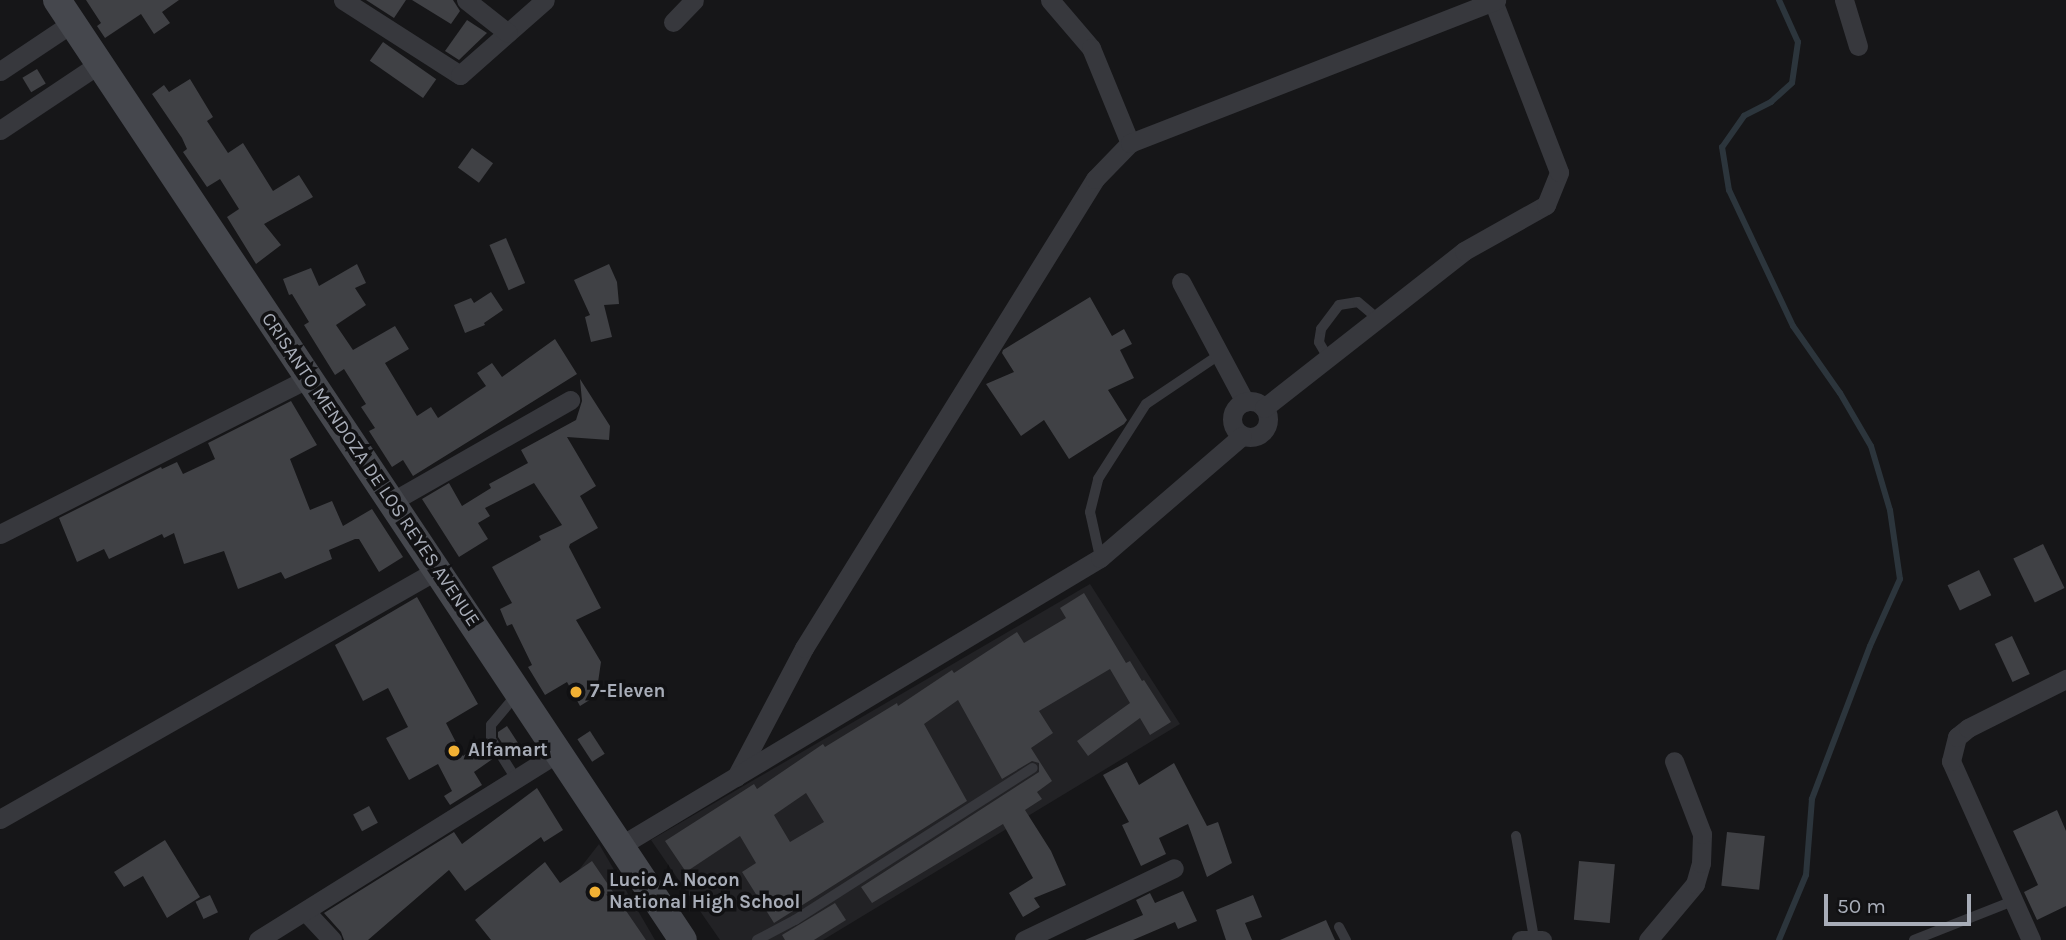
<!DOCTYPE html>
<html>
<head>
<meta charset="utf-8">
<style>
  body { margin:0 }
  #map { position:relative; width:2066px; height:940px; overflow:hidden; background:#161618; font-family:Karla,sans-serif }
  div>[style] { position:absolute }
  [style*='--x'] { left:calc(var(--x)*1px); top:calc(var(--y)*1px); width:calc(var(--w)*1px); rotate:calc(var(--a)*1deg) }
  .built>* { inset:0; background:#222225 }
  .stream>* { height:6px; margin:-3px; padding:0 3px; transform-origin:3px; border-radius:3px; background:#2c353c }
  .building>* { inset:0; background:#404145; transform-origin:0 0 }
  .service>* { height:10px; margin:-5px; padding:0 5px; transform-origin:5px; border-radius:5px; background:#37383d }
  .minor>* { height:19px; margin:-9.5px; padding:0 9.5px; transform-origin:9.5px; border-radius:9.5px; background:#37383d }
  .minor>.ring { margin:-9.5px; padding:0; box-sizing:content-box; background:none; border:19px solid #37383d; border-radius:50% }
  .secondary>* { height:28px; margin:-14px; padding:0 14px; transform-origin:14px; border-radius:14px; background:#45474d }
  .dots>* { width:19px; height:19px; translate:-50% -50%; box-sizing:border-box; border:4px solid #111113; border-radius:50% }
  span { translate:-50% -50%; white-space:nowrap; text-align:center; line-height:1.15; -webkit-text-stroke:7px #111113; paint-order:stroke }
  .street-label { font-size:19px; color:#a8adb8 }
  .poi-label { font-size:19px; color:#a8adb8; font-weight:700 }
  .left { translate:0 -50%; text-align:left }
  .scale { position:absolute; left:1824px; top:894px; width:147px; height:32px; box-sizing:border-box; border:4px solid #a8adb8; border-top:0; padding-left:9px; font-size:21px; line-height:24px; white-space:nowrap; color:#a8adb8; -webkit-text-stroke:5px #111113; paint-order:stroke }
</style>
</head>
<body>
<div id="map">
  <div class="built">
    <i style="clip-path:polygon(1090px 584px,1180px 724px,823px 940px,720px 940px,651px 840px)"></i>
    <i style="clip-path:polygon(599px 844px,655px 940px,524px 940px)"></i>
  </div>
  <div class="stream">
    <i style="--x:1779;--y:0;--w:46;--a:65.7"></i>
    <i style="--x:1798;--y:42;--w:41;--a:98.3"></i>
    <i style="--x:1792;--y:83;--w:28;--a:138"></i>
    <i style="--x:1771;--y:102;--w:30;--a:153"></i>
    <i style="--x:1744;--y:116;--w:38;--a:125"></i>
    <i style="--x:1722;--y:147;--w:44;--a:80.8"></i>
    <i style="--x:1729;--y:190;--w:150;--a:64.8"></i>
    <i style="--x:1793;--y:326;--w:82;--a:55"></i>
    <i style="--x:1840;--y:393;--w:61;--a:59.7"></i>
    <i style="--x:1871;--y:446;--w:67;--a:73.5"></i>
    <i style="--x:1890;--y:510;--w:70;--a:81.8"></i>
    <i style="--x:1900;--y:579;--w:73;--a:114.1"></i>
    <i style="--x:1870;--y:646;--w:164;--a:110.8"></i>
    <i style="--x:1812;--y:799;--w:76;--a:94.5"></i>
    <i style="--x:1806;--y:875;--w:70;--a:112.6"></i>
  </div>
  <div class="building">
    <i style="clip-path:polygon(86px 0,179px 0,162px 12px,170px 23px,154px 34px,141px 14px,105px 38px,97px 26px,101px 23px)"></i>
    <i style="clip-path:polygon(366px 0,406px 0,394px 18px)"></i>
    <i style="clip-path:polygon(412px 0,453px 0,460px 11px,451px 24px)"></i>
    <i style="clip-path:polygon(467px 20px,487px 33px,459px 60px,445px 51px)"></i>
    <i style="left:383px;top:42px;width:65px;height:23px;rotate:35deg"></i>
    <i style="left:37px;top:69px;width:17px;height:17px;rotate:59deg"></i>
    <i style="clip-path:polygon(190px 79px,213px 117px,207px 121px,228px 153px,243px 143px,273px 191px,299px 175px,313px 197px,264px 224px,281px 245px,256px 264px,227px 217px,239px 209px,220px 179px,207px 187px,183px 152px,187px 149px,182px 138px,152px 94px,164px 85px,169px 92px)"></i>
    <i style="left:472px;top:148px;width:26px;height:24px;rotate:36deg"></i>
    <i style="left:506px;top:238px;width:49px;height:18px;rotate:67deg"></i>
    <i style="clip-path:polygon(357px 264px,366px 283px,355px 288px,366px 305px,336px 325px,353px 350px,395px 326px,409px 349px,385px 363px,417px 416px,431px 407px,438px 418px,486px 386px,477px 373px,492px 363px,502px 377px,555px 339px,577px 374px,413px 476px,403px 460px,392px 467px,369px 431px,375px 428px,361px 407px,366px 404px,344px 369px,335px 375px,304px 325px,309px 322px,292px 294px,289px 295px,283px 279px,311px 268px,319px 286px)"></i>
    <i style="clip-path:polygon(609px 264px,617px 282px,619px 304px,604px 305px,612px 337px,591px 342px,585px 317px,590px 315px,574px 280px)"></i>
    <i style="clip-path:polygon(491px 292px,503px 310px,484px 323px,485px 325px,465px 333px,454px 305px,471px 298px,474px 303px)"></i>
    <i style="clip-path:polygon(1090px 297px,1112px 336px,1124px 329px,1132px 344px,1120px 350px,1134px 378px,1108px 390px,1127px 420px,1124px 424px,1069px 459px,1044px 420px,1021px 436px,986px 384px,1014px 372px,1002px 353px,1003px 350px)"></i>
    <i style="clip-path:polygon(580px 379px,610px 426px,609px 440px,567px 437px,596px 486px,580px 496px,598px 528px,570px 544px,569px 547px,601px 608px,576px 620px,601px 662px,596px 696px,580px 706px,567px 682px,545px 695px,528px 667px,532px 665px,512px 624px,507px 626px,500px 609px,512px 603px,492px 567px,541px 540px,539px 536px,562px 525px,534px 483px,485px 508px,490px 516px,478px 523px,488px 539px,459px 557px,422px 499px,449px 483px,462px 506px,491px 488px,489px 484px,528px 463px,521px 450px,576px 420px,582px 401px)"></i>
    <i style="clip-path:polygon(291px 401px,317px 445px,290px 459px,310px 510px,332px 501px,343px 526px,372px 509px,403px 557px,379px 572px,359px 539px,355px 539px,329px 550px,332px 559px,285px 579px,281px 572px,238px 589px,224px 551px,184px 564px,174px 533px,164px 538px,162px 534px,109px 559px,104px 549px,77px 562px,59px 518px,161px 467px,162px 469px,177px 462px,183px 474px,215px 459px,208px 443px)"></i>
    <i style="left:2043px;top:544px;width:49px;height:33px;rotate:64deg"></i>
    <i style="left:1979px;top:570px;width:28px;height:35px;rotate:64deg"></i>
    <i style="clip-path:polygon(evenodd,1084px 593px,1126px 663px,1130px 661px,1142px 681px,1144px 680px,1171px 722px,1150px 735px,1140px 718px,1088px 756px,1077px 741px,1130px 703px,1110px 669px,1039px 711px,1053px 733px,1031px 748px,1052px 781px,1037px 792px,1042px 799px,1025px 810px,1051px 851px,1066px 885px,1034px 898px,1040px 907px,1023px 917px,1009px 893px,1033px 878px,1003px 824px,872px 903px,861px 887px,1039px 772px,1039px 763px,1032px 761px,1002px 779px,958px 700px,924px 724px,967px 801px,774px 923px,742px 872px,756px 863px,740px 836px,686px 872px,665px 841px,754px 784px,757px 789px,823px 744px,825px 747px,897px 703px,898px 706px,952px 670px,954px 673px,1017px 632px,1024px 643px,1066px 618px,1060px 608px,1084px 593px,806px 793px,824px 822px,790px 842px,774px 815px,806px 793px)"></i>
    <i style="clip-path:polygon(417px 597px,478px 704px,446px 723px,463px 756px,484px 741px,494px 758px,474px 772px,482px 785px,450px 805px,444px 796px,452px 791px,438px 764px,409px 780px,386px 738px,408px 727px,388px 688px,363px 701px,335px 645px)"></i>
    <i style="left:2012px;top:636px;width:42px;height:19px;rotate:65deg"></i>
    <i style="clip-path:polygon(507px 726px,518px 743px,507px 750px,498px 737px,498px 732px)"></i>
    <i style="left:590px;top:731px;width:27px;height:15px;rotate:57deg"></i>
    <i style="clip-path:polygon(1127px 762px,1139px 785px,1174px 763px,1207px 826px,1218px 822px,1232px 863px,1207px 877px,1188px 824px,1159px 838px,1166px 854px,1141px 866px,1122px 825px,1129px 822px,1103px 775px)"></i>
    <i style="clip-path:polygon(537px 788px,563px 830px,544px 842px,541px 837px,465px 891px,449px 870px,368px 940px,344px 940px,341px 932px,324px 913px,454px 832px,462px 844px)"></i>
    <i style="left:369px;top:806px;width:19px;height:18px;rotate:62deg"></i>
    <i style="clip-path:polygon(2057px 810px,2066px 831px,2066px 906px,2037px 920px,2024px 892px,2038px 885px,2013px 831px)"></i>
    <i style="left:1727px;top:832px;width:38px;height:54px;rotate:6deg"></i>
    <i style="clip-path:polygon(165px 840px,200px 897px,167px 918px,143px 876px,124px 887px,114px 872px)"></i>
    <i style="clip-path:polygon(592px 861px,646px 940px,491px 940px,475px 920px,545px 862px,560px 883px)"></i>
    <i style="left:1579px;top:861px;width:36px;height:59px;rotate:5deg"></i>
    <i style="clip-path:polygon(1183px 891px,1197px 921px,1178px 929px,1175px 922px,1133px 940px,1085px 940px,1143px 915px,1136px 900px,1150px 893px,1155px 903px)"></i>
    <i style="left:210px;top:895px;width:19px;height:16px;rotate:65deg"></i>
    <i style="clip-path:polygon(1253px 895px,1262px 917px,1245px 923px,1252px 940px,1226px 940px,1216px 910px)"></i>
    <i style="clip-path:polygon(835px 903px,846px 920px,814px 940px,785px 940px,782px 935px)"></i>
    <i style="clip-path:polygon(1326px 920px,1335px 940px,1280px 940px)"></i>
  </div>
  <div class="service">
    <i style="--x:1327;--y:356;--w:16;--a:-120"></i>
    <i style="--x:1319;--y:342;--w:13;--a:-81"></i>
    <i style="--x:1321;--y:329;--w:30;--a:-53"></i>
    <i style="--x:1339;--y:305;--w:19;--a:-9"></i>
    <i style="--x:1358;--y:302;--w:26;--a:40"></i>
    <i style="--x:1100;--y:557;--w:46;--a:-102.5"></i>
    <i style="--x:1090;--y:512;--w:34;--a:-76"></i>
    <i style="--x:1098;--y:479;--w:89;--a:-57.4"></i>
    <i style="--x:1146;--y:404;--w:88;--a:-33.9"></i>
    <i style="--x:516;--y:779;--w:47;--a:-122"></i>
    <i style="--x:491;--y:739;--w:14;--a:-90"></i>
    <i style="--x:491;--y:725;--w:40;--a:-50"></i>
    <i style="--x:1516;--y:836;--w:104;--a:80"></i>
    <i style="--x:1339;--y:927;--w:15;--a:62"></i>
    <i style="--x:757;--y:940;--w:43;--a:-27.8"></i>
    <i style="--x:795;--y:920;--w:282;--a:-32.6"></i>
    <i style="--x:1914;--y:940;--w:106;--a:-21.5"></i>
  </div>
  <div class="minor">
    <i style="--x:343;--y:0;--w:139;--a:32.7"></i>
    <i style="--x:460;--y:75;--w:113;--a:-41.4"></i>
    <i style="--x:466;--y:0;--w:53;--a:38.2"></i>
    <i style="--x:1050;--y:0;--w:63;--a:49.5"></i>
    <i style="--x:1091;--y:48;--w:103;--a:67.7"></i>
    <i style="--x:1844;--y:0;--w:48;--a:73.1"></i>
    <i style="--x:673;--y:22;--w:30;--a:-46"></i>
    <i style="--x:0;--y:71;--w:87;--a:-33.7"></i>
    <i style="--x:0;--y:130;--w:119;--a:-33.7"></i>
    <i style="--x:1181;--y:282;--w:136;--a:61.9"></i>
    <i class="ring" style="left:1232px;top:401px;width:17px;height:17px"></i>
    <i style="--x:1264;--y:408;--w:254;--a:-38.1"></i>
    <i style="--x:1464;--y:251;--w:94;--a:-29.3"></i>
    <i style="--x:1546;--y:205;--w:35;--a:-68"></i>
    <i style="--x:1559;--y:172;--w:183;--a:-111.1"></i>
    <i style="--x:393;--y:501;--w:204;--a:-29.7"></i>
    <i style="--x:0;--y:534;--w:346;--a:-26.8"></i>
    <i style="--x:736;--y:777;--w:146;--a:-62.2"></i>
    <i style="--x:804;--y:648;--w:552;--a:-58.18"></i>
    <i style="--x:1095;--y:179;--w:50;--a:-45.8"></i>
    <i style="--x:1130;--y:143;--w:393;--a:-21.3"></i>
    <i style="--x:0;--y:819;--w:503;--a:-29.67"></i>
    <i style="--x:620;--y:846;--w:560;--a:-30.96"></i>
    <i style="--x:1100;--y:558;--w:187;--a:-40.7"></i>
    <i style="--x:306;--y:912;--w:38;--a:47"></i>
    <i style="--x:258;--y:940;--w:353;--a:-32"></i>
    <i style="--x:1024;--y:940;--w:166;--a:-25.6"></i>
    <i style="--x:1521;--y:940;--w:21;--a:0"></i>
    <i style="--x:1648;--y:940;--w:73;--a:-50"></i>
    <i style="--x:1695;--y:884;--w:22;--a:-74"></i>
    <i style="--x:1701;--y:863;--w:29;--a:-88"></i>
    <i style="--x:1702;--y:834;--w:78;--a:-111"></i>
    <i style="--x:2031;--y:940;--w:196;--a:-114.1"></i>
    <i style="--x:1951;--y:761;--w:25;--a:-76"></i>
    <i style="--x:1957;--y:737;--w:14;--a:-39"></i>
    <i style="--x:1968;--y:728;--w:110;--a:-26.6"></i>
  </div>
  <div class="secondary">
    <i style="--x:57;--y:0;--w:1129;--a:56.34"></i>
  </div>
  <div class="dots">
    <i style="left:576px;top:692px;background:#f2b134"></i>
    <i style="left:454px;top:751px;background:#f2b134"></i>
    <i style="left:595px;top:892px;background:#f2b134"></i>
  </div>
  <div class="street-label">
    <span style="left:370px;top:470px;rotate:56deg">CRISANTO MENDOZA DE LOS REYES AVENUE</span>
  </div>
  <div class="poi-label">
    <span class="left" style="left:590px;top:692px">7-Eleven</span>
    <span class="left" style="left:468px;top:751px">Alfamart</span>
    <span class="left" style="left:609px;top:892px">Lucio A. Nocon<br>National High School</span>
  </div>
  <div class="scale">50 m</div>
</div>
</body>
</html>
